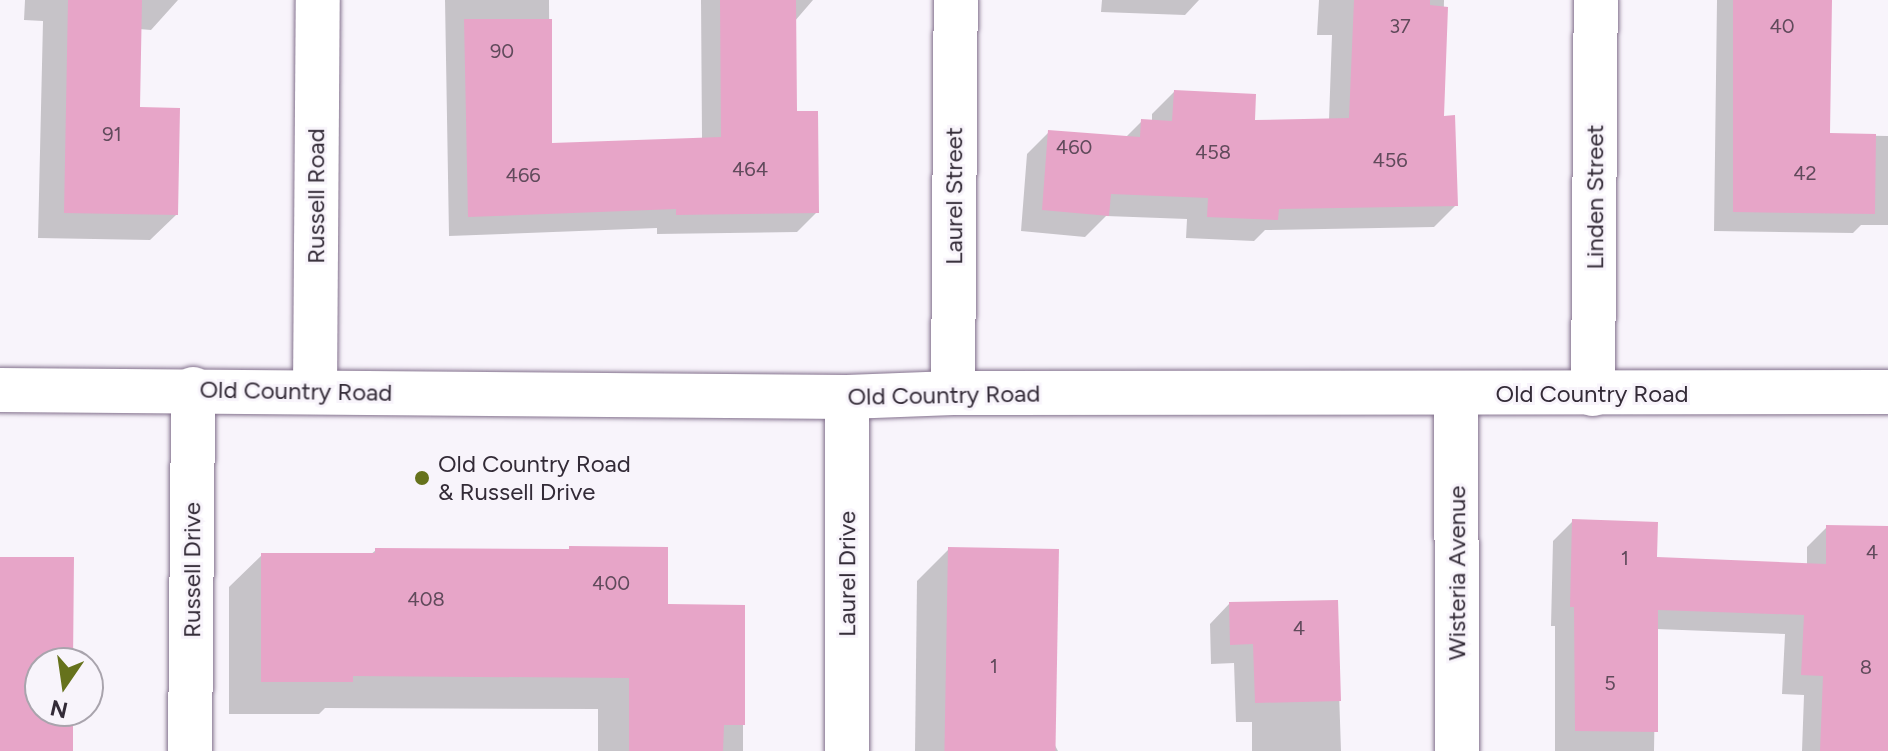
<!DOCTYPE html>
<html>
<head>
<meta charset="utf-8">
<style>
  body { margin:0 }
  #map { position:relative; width:1888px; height:751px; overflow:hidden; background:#f8f4fb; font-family:Figtree,sans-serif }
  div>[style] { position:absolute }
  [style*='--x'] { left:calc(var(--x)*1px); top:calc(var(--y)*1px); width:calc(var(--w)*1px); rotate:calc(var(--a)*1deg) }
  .shadow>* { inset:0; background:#0003 }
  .building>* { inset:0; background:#e7a5c8; transform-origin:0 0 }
  .roads { filter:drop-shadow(0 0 2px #83718d) drop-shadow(0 0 2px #83718d) }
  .minor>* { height:44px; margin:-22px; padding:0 22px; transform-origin:22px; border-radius:22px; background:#fff }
  .major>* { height:44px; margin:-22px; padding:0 22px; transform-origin:22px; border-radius:22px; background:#fff }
  .dots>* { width:22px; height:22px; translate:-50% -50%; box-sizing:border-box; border:4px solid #f8f4fb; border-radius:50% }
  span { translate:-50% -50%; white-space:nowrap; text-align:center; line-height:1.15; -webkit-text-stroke:6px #f8f4fb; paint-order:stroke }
  .number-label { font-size:20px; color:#604a5b }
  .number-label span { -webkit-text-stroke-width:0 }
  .street-label { font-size:24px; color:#332b37 }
  .poi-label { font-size:24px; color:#332b37 }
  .left { translate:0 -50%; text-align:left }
  .north { position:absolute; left:24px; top:647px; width:80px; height:80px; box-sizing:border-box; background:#f8f4fb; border:2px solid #a9a4ad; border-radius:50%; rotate:193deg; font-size:22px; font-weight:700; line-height:32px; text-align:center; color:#332b37 }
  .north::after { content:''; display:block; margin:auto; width:28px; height:36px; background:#66721c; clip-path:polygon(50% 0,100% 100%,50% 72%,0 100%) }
</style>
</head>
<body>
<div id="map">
  <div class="shadow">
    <i style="clip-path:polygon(25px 0,178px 0,151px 30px,139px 29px,138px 109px,176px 215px,150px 240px,38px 238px,43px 21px,24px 20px)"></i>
    <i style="clip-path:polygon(445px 0,549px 0,550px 145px,702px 139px,701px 0,813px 0,794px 22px,795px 113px,817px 212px,797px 232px,657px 234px,657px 228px,449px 236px)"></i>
    <i style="clip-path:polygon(1102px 0,1199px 0,1185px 15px,1101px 12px)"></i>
    <i style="clip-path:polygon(1319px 0,1444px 0,1442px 118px,1456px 205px,1434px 227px,1265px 230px,1254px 241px,1186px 238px,1187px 219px,1106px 216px,1085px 237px,1021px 231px,1027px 154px,1049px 132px,1125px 138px,1142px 121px,1152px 122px,1152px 114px,1174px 92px,1253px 122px,1329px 120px,1332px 35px,1317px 35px)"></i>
    <i style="clip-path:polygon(1717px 0,1830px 0,1828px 135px,1888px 136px,1888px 225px,1861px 225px,1853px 233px,1714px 231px)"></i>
    <i style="clip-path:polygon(1573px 521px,1655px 559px,1807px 565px,1807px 547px,1827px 527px,1888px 528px,1888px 751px,1802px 751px,1804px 695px,1782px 694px,1785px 634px,1656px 629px,1654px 751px,1555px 751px,1555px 626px,1551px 626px,1553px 541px)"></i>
    <i style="clip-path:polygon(949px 549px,1058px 751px,915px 751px,917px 581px)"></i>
    <i style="clip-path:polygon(376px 550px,666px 606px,743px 607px,743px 751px,598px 751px,598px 709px,325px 708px,319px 714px,229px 714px,229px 587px,262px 555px,370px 555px)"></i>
    <i style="clip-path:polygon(1336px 602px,1341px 751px,1252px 751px,1252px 722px,1236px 722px,1234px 663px,1211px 664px,1210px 624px,1229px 604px)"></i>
  </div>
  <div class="building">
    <i style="clip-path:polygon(68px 0,142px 0,140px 107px,180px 108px,178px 215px,64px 213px)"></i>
    <i style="clip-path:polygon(720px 0,796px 0,797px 111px,818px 111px,819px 213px,676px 215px,676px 209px,468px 217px,464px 19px,552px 19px,552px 143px,721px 137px)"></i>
    <i style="clip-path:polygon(1354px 0,1430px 0,1430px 5px,1448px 7px,1444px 116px,1455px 115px,1458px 206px,1279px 209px,1278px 220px,1207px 217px,1208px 198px,1111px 194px,1109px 216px,1042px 210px,1048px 130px,1140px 137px,1141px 119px,1172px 121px,1174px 90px,1256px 94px,1255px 120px,1349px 118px)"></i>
    <i style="clip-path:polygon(1733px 0,1832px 0,1830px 133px,1876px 134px,1875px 214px,1733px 212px)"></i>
    <i style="clip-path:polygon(1572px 519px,1658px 522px,1657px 557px,1826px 564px,1826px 525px,1888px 526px,1888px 751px,1820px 751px,1823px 676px,1801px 675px,1804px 615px,1658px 610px,1658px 732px,1575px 731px,1574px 607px,1570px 607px)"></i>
    <i style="clip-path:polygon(569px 546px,668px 547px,668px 604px,745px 605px,745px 725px,724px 725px,723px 751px,629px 751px,629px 678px,353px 676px,353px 682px,261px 682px,261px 553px,375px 553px,375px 548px,569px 549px)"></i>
    <i style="left:948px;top:547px;width:111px;height:204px;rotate:1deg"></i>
    <i style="clip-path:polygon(0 557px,74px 557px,73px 663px,40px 663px,40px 711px,73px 711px,73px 751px,0 751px)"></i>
    <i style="clip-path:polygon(1338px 600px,1341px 701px,1255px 703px,1253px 644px,1230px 645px,1229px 602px)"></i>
  </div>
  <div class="roads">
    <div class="minor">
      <i style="--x:315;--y:392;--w:392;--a:-89.6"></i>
      <i style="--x:953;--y:393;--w:393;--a:-89.6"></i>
      <i style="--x:1593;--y:394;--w:394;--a:-89.6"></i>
      <i style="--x:1456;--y:395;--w:356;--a:89.8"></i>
      <i style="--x:847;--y:397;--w:354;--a:90"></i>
      <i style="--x:190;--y:751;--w:362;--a:-89.5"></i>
    </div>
    <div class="major">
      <i style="--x:0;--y:390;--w:847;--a:0.47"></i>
      <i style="--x:847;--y:397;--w:106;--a:-2.2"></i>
      <i style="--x:953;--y:393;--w:935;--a:-0.06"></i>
    </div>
  </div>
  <div class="dots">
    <i style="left:422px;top:478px;background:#66721c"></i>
  </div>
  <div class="number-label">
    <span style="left:1400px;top:26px">37</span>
    <span style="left:1782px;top:26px">40</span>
    <span style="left:502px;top:51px">90</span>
    <span style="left:112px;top:134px">91</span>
    <span style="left:1074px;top:147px">460</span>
    <span style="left:1213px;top:152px">458</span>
    <span style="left:1390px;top:160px">456</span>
    <span style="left:750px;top:169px">464</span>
    <span style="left:1805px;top:173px">42</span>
    <span style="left:523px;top:175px">466</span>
    <span style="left:1872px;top:552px">4</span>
    <span style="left:1625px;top:558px">1</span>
    <span style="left:611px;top:583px">400</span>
    <span style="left:426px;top:599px">408</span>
    <span style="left:1299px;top:628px">4</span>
    <span style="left:994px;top:666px">1</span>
    <span style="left:1866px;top:667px">8</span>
    <span style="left:1610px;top:683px">5</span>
  </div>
  <div class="street-label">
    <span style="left:316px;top:196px;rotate:-90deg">Russell Road</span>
    <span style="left:954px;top:196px;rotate:-90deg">Laurel Street</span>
    <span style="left:1595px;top:197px;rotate:-90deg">Linden Street</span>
    <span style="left:296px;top:391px;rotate:1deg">Old Country Road</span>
    <span style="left:1592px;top:394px">Old Country Road</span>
    <span style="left:944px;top:395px;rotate:-1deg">Old Country Road</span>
    <span style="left:192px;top:570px;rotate:-90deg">Russell Drive</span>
    <span style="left:1457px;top:573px;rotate:-90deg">Wisteria Avenue</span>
    <span style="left:847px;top:574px;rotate:-90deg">Laurel Drive</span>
  </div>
  <div class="poi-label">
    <span class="left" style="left:438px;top:478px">Old Country Road<br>&amp; Russell Drive</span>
  </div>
  <div class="north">N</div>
</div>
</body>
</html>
